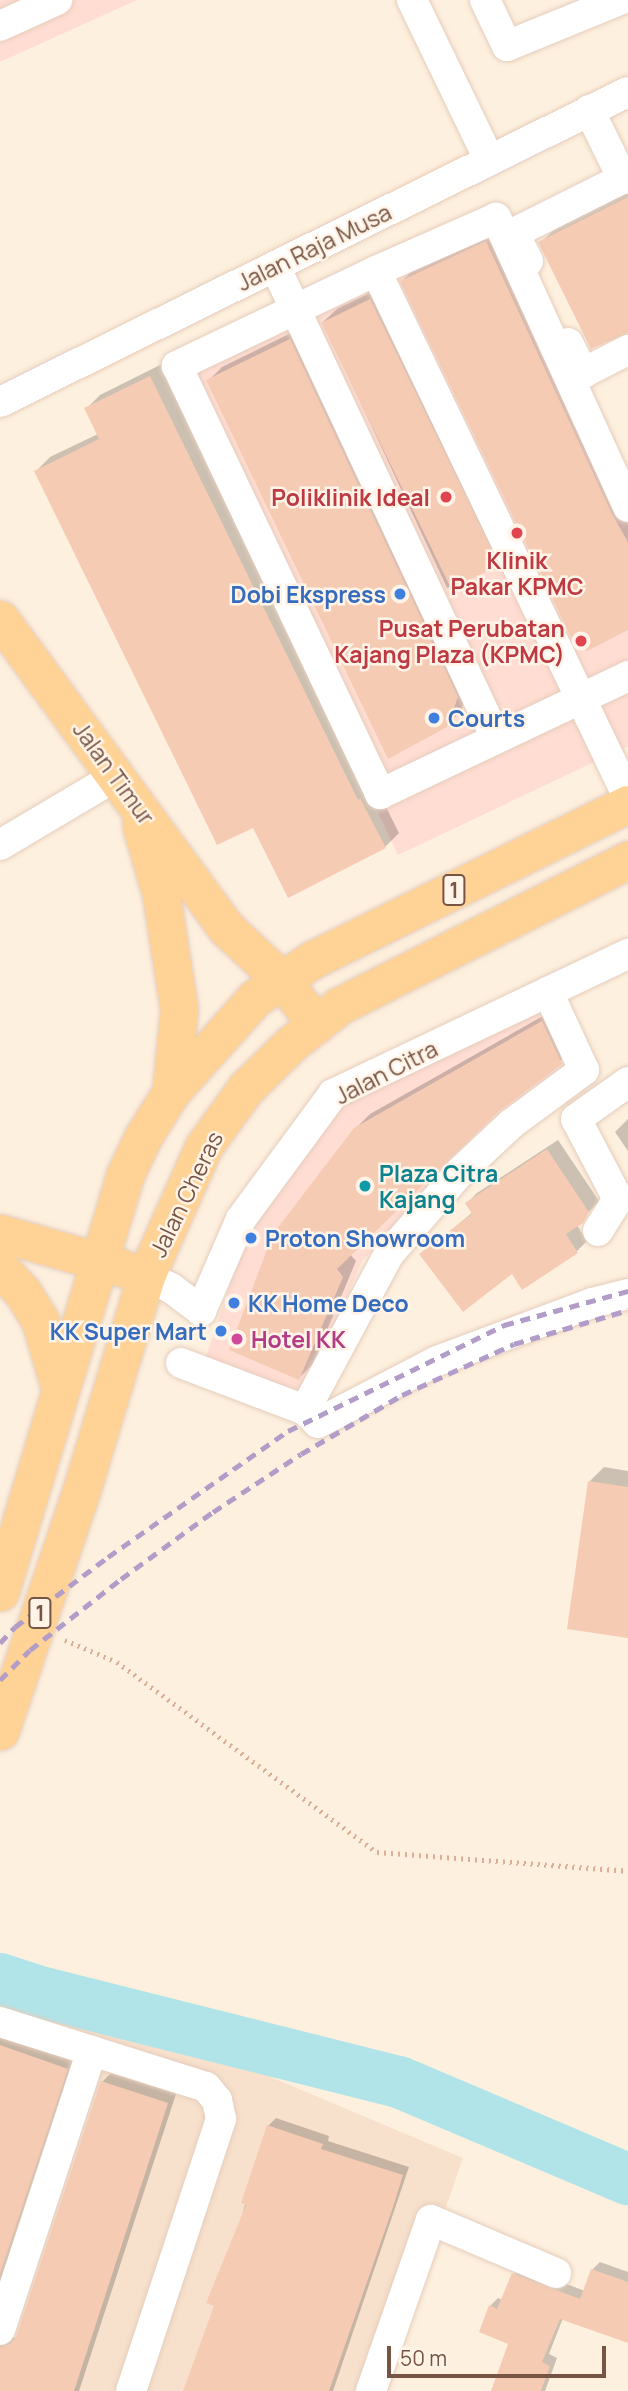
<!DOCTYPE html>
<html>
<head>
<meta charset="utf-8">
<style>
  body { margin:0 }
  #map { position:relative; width:628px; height:2391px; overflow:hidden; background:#fef0de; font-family:Manrope,sans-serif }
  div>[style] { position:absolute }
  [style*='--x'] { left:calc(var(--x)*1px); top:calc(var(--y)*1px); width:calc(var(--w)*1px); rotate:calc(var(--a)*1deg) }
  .residential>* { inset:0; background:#f7e1cc }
  .commercial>* { inset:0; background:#ffddd2 }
  .shadow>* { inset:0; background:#0003 }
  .river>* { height:52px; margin:-26px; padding:0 26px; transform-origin:26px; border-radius:26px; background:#b1e4e9 }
  .building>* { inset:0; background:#f6cbb3; transform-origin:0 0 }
  .path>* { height:4.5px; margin-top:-2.25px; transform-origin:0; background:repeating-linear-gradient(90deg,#dbae97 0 2px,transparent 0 7px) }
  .roads { filter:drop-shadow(0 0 2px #e5cdbd) drop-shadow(0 0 2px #e5cdbd) }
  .minor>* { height:30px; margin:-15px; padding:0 15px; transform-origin:15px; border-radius:15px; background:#fff }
  .major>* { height:37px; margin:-18.5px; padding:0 18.5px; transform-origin:18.5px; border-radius:18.5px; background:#ffd295 }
  .rail>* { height:5px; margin-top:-2.5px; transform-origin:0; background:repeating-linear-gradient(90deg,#b29dc8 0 10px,transparent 0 17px) }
  .dots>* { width:19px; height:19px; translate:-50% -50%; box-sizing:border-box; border:4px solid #fff4e7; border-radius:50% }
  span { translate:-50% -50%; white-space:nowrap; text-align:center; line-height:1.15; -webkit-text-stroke:5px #fff4e7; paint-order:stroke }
  .shield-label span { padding:2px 5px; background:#fff4e7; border:2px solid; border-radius:5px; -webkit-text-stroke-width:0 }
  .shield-label { font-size:21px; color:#775444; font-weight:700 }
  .street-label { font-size:23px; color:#775444 }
  .health-label { font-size:23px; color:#be3a42; font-weight:700 }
  .right { translate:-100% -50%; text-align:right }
  .shop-label { font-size:23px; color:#366cbe; font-weight:700 }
  .left { translate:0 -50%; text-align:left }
  .culture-label { font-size:23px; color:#0d838f; font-weight:700 }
  .hotel-label { font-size:23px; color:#b23c85; font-weight:700 }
  .scale { position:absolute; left:387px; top:2346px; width:219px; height:32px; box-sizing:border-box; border:4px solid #775444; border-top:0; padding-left:9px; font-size:21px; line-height:24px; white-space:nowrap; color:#775444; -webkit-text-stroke:5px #fff4e7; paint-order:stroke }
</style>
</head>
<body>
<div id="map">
  <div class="residential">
    <i style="clip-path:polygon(0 2009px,254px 2070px,463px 2158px,382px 2391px,0 2391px)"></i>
  </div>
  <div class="commercial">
    <i style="clip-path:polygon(0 0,137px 0,0 62px)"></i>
    <i style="clip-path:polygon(493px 211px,628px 497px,628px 746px,398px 855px,166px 360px)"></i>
    <i style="clip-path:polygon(547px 1005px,577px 1067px,456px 1167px,362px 1261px,305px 1396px,206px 1357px,250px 1224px,341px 1103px)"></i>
  </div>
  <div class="shadow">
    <i style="clip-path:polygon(628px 188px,628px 332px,540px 243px,561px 223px)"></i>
    <i style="clip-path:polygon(496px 231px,628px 500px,628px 628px,402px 281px,416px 267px)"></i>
    <i style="clip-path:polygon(384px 286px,511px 550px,497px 565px,447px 588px,323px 322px,338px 308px)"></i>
    <i style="clip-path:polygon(305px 326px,471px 682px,461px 711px,446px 726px,208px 381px,222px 367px)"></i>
    <i style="clip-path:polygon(164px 363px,399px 833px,385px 847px,254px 825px,36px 471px,50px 457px,98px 434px,86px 409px,100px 395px)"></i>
    <i style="clip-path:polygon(557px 1008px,575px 1049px,498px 1110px,350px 1254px,356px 1261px,313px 1364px,299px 1378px,355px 1129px,370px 1114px)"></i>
    <i style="clip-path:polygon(628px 1119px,628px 1151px,615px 1132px)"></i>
    <i style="clip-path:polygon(558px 1140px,599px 1201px,577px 1225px,587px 1241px,577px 1251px,522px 1287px,512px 1272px,421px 1255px,473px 1212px,467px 1203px,477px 1193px)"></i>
    <i style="clip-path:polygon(604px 1467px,628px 1471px,628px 1637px,590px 1481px)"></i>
    <i style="clip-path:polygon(0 2033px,76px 2059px,0 2290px)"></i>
    <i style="clip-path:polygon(111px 2073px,176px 2094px,79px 2391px,0 2391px,0 2334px,4px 2338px,15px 2338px,19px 2335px,102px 2082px)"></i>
    <i style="clip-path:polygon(276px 2118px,329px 2136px,328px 2141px,409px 2167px,333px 2391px,184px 2391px,216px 2305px,268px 2126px)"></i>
    <i style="clip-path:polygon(600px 2262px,628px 2272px,628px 2340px,563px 2318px,549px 2354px,557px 2358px,545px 2391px,492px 2391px,511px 2343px,490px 2306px,498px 2298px,503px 2300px,514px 2274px,522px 2267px,585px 2291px,592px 2270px)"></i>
  </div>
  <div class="river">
    <i style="--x:0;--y:1979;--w:38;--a:18"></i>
    <i style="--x:36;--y:1991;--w:374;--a:14.1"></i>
    <i style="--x:399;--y:2082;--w:249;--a:23"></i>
  </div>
  <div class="building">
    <i style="clip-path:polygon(628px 197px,628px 333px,591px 349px,538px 242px)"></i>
    <i style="clip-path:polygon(486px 241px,612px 514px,628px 542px,628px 630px,587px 651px,575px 645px,400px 281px)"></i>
    <i style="left:370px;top:299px;width:296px;height:54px;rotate:64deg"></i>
    <i style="clip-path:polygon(290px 339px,458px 697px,447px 727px,388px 759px,206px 380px)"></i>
    <i style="clip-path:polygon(150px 376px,358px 800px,360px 798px,386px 848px,288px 898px,253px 828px,217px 845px,34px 471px,99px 439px,84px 408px)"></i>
    <i style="clip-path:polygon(542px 1021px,562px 1064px,499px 1111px,337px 1269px,343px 1277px,299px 1380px,229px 1350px,273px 1234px,354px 1128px)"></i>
    <i style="clip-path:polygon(547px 1149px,589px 1212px,583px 1223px,566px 1234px,578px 1253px,522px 1290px,512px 1274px,463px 1312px,419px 1254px,472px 1214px,465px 1203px)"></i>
    <i style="clip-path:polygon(588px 1481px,628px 1487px,628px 1638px,567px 1629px)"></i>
    <i style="clip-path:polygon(0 2045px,68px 2069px,0 2274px)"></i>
    <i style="clip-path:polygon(101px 2081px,168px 2103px,159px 2131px,74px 2391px,0 2391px,0 2347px,11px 2343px,17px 2335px)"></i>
    <i style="clip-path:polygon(267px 2125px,323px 2144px,321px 2149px,403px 2175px,392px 2210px,329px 2391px,183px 2391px,214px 2306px,206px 2303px,246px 2205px,241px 2203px)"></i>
    <i style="clip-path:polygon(591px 2269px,628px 2282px,628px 2343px,560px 2319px,542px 2362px,550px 2366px,541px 2391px,491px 2391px,508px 2344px,479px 2332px,489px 2305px,497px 2309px,512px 2273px,580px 2299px)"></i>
  </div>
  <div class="path">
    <i style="--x:65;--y:1640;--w:56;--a:22.9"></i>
    <i style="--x:117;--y:1662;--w:322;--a:36.2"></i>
    <i style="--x:377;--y:1852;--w:252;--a:4.3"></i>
  </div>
  <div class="roads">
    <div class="minor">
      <i style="--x:412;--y:0;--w:177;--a:64.2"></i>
      <i style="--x:485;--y:0;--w:51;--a:64.4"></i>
      <i style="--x:507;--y:46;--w:122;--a:-22.2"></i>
      <i style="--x:0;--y:26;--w:63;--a:-24.5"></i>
      <i style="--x:589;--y:110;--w:77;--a:63.8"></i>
      <i style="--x:528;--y:261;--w:31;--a:-117"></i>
      <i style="--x:514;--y:233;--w:127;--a:-26.6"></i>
      <i style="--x:275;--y:266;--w:521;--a:64.91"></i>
      <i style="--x:376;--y:271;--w:583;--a:64.4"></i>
      <i style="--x:568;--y:343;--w:34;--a:63"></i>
      <i style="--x:583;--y:373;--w:51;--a:-27.1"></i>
      <i style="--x:0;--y:402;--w:700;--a:-26.27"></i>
      <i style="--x:628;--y:507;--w:318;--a:-114.5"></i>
      <i style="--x:496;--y:218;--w:131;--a:156.2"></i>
      <i style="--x:376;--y:271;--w:221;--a:154.5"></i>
      <i style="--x:177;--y:366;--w:474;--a:64.6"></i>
      <i style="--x:380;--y:794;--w:275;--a:-25.4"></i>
      <i style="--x:0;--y:845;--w:135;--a:-30.7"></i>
      <i style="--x:598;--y:1231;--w:38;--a:-58"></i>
      <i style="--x:618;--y:1199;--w:90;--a:-117.7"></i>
      <i style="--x:576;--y:1119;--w:64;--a:-35.4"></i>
      <i style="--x:146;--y:1276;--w:28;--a:26"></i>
      <i style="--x:171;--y:1288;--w:38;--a:37"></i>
      <i style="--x:201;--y:1311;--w:100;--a:-66.5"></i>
      <i style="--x:241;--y:1219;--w:155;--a:-53.6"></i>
      <i style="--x:333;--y:1094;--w:327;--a:-25.4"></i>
      <i style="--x:181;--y:1363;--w:133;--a:20.8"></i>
      <i style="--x:305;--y:1410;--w:177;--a:-61.7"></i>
      <i style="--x:389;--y:1254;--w:110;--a:-49.1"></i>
      <i style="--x:461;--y:1171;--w:69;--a:-43.2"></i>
      <i style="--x:511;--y:1124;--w:91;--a:-36.5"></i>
      <i style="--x:584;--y:1070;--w:86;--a:-114.8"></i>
      <i style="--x:305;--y:1410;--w:18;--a:45"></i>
      <i style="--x:318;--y:1423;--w:134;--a:-27.5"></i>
      <i style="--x:437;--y:1361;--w:165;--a:-20.5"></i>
      <i style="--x:592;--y:1303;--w:37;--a:-14"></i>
      <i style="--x:0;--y:2022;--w:216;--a:17.5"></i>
      <i style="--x:206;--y:2087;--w:17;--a:50"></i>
      <i style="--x:217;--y:2100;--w:19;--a:78"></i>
      <i style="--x:221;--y:2119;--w:287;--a:108.3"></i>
      <i style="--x:0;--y:2330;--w:294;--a:-71.8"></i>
      <i style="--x:371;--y:2391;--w:181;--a:-70.7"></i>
      <i style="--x:431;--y:2220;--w:136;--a:23"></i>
    </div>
    <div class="major">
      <i style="--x:0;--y:619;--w:383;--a:53.8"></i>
      <i style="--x:226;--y:928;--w:76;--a:42.9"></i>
      <i style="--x:282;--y:980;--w:56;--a:52.3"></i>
      <i style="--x:141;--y:825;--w:72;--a:73.8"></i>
      <i style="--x:161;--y:894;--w:116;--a:81.1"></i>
      <i style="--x:179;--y:1009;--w:83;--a:95.5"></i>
      <i style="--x:0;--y:1233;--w:127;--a:16"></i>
      <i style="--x:0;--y:1268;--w:34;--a:47"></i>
      <i style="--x:23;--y:1293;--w:32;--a:58"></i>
      <i style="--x:40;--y:1320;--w:71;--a:73.6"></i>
      <i style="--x:0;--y:1592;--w:435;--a:-73.3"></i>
      <i style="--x:125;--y:1175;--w:42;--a:-64.7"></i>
      <i style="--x:143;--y:1137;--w:53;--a:-58.1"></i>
      <i style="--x:171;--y:1092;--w:126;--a:-48.2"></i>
      <i style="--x:255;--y:998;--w:69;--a:-33.7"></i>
      <i style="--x:312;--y:960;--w:352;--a:-26.3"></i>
      <i style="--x:0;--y:1731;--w:249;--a:-71.3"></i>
      <i style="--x:80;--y:1495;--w:229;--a:-73.2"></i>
      <i style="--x:146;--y:1276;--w:142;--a:-66"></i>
      <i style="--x:204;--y:1146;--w:72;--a:-54.1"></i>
      <i style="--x:246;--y:1088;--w:64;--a:-44.4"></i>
      <i style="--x:292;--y:1043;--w:60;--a:-38.2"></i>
      <i style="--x:339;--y:1006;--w:324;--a:-26.8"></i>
    </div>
  </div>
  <div class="rail">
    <i style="--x:0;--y:1643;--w:22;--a:-47"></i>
    <i style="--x:15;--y:1627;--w:116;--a:-37"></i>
    <i style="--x:108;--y:1557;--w:220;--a:-35"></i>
    <i style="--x:288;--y:1431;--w:241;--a:-26.1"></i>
    <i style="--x:504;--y:1325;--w:129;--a:-15.3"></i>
    <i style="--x:0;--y:1680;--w:42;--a:-45"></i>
    <i style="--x:30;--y:1650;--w:115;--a:-38"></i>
    <i style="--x:121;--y:1579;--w:114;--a:-36.1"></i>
    <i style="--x:213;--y:1512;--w:105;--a:-33.4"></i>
    <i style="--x:301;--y:1454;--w:117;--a:-30.3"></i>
    <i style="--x:402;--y:1395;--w:123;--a:-24.5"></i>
    <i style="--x:514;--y:1344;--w:119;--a:-16.6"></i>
  </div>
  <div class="dots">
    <i style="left:446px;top:497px;background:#e0444e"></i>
    <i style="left:517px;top:533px;background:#e0444e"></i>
    <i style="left:400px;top:594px;background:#3f7fe0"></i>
    <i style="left:581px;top:641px;background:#e0444e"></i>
    <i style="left:434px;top:718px;background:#3f7fe0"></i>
    <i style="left:365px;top:1186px;background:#0f9aa8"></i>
    <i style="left:251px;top:1238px;background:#3f7fe0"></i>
    <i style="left:234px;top:1303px;background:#3f7fe0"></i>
    <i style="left:221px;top:1331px;background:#3f7fe0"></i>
    <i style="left:237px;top:1339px;background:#d1479c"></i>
  </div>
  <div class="shield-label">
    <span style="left:454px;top:890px">1</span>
    <span style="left:40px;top:1613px">1</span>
  </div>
  <div class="street-label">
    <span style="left:314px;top:247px;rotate:-26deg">Jalan Raja Musa</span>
    <span style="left:114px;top:773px;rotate:54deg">Jalan Timur</span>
    <span style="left:386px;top:1072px;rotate:-27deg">Jalan Citra</span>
    <span style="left:186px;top:1194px;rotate:-64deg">Jalan Cheras</span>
  </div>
  <div class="health-label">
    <span class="right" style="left:430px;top:497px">Poliklinik Ideal</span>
    <span style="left:517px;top:573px">Klinik<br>Pakar KPMC</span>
    <span class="right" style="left:565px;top:641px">Pusat Perubatan<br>Kajang Plaza (KPMC)</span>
  </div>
  <div class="shop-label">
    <span class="right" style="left:386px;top:594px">Dobi Ekspress</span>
    <span class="left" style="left:448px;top:718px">Courts</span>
    <span class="left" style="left:265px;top:1238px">Proton Showroom</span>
    <span class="left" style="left:248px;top:1303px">KK Home Deco</span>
    <span class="right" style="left:207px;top:1331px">KK Super Mart</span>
  </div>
  <div class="culture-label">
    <span class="left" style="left:379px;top:1186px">Plaza Citra<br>Kajang</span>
  </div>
  <div class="hotel-label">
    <span class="left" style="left:251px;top:1339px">Hotel KK</span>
  </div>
  <div class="scale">50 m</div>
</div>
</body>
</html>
